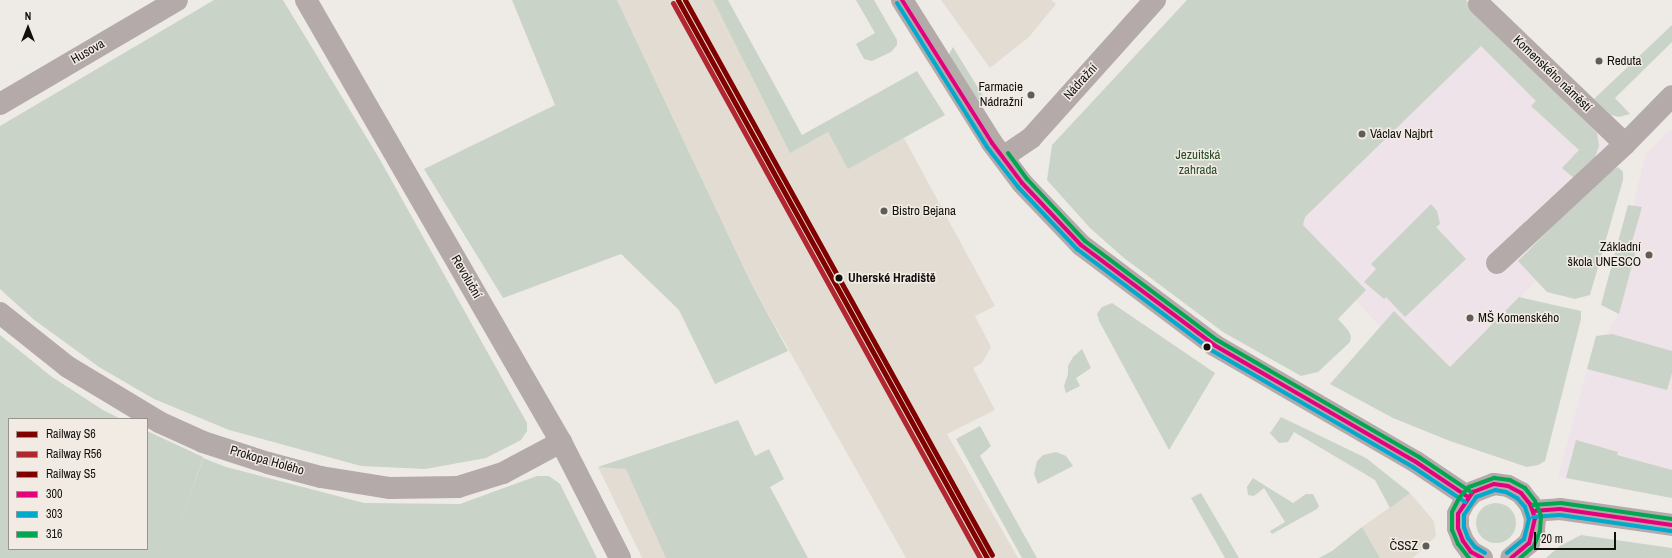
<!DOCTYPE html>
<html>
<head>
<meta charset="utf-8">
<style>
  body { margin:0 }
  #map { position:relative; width:1672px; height:558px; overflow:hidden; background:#eeebe7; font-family:"Archivo Narrow",sans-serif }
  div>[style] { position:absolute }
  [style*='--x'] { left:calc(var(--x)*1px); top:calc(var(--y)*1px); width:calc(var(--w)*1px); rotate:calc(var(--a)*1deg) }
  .built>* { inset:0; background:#e2dcd3 }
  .education>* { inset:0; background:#efe3ea }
  .green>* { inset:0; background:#cad3c7 }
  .round { border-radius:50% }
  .minor>* { height:22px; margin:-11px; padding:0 11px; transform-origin:11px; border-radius:11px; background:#b5aaaa }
  .bus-1>* { height:4px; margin:-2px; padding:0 2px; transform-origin:2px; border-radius:2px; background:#e5007d }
  .bus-2>* { height:4px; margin:-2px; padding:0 2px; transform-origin:2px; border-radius:2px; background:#00a9ce }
  .bus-3>* { height:4px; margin:-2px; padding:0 2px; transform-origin:2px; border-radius:2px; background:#00a651 }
  .rail-1>* { height:5px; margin:-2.5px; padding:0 2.5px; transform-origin:2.5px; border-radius:2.5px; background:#800000 }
  .rail-2>* { height:5px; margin:-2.5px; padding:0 2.5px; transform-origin:2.5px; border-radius:2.5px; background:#b2272f }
  .rail-3>* { height:5px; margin:-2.5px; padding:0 2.5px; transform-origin:2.5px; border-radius:2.5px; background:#800000 }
  .dots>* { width:11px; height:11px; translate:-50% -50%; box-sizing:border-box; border:2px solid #f1ebe4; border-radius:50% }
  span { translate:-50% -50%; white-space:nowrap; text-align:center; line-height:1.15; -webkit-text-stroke:3px #f1ebe4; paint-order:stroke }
  .street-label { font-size:13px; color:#12100d }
  .poi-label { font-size:13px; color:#12100d }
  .left { translate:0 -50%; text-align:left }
  .right { translate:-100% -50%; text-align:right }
  .park-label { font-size:13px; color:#284b28 }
  .stop-label { font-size:13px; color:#12100d; font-weight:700 }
  .legend { position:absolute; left:8px; top:418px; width:140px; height:132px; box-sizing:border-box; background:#f1ebe4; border:1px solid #98938e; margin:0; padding:5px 7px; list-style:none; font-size:12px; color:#12100d }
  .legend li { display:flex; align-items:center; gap:8px; height:20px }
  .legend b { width:20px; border:1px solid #98938e }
  .north { position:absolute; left:8px; top:8px; width:40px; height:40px; -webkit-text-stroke:3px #f1ebe4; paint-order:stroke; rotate:0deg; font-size:11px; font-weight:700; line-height:16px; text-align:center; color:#12100d }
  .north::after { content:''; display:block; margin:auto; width:14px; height:18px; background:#12100d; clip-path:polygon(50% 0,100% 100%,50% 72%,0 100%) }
  .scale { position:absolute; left:1534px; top:532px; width:82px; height:18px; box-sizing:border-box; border:2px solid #12100d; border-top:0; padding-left:5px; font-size:12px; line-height:14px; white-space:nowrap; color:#12100d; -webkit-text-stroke:3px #f1ebe4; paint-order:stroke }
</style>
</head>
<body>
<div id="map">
  <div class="built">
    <i style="clip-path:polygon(617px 0,713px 0,790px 152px,828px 132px,848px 168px,904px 138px,995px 306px,975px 316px,991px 347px,982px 363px,973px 368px,995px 410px,947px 434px,1018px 558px,906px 558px,751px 283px)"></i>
    <i style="clip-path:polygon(941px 0,1051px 0,1056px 4px,1029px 37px,990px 68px)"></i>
    <i style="clip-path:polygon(653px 449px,702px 558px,642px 558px,598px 467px)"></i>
    <i style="clip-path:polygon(1410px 493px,1434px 521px,1436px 536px,1413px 558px,1380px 558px,1362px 527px)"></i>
  </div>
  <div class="education">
    <i style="clip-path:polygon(1483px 20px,1620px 157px,1518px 261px,1536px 281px,1434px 384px,1283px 223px)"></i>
    <i style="clip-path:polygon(1669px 131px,1672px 131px,1672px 498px,1558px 476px,1589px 363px,1617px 317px,1636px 192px,1646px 153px)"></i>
  </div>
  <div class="green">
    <i style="clip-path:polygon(214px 0,283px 0,379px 158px,527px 423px,527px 431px,521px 440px,486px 458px,425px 469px,361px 466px,229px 430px,154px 399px,99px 367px,33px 319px,0 289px,0 126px)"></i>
    <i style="clip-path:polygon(512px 0,617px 0,751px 283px,788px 351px,715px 384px,679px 310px,621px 254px,503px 298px,424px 169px,555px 105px)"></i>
    <i style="clip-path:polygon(713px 0,728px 0,802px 135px,917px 71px,945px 115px,848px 169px,828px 132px,790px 153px)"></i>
    <i style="clip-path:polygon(856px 0,874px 0,897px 40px,897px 45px,891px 52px,872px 61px,864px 59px,856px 44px,875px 33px)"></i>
    <i style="clip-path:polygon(1187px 0,1466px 0,1597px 133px,1599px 146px,1594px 160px,1575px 179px,1562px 168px,1579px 150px,1531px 106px,1536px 101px,1481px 46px,1305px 217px,1303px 225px,1366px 290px,1338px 319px,1348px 330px,1351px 336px,1350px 342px,1318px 372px,1301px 376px,1223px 332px,1124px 258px,1090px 228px,1047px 180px,1052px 145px)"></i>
    <i style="clip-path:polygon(1672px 25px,1672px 42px,1615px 98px,1630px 114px,1619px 117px,1611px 115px,1594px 99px)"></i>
    <i style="clip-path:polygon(953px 47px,983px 96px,978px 101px,948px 56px)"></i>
    <i style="clip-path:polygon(1618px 167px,1623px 172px,1623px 180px,1590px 295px,1575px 299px,1547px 292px,1518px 261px,1605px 173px)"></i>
    <i style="clip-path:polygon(1431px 204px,1437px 211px,1440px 224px,1436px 227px,1466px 259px,1405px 317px,1386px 297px,1384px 299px,1364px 282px,1376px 269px,1371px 264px)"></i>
    <i style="clip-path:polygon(1628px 205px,1642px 207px,1632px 242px,1638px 243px,1619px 314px,1601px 305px)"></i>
    <i style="clip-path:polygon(1519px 297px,1581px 311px,1581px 319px,1545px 461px,1538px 465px,1527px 467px,1450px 441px,1393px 418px,1330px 384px,1394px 311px,1450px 367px)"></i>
    <i style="clip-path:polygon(1112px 303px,1215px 373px,1169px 450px,1099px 321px,1097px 314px,1102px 307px)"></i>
    <i style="clip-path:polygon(1612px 334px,1672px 351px,1672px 373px,1667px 390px,1587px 369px,1596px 336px)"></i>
    <i style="clip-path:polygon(0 335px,52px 377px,103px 410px,121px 419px,9px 419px,9px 549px,147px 549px,147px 431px,203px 457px,176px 537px,203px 458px,226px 467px,364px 503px,460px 504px,537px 476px,549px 476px,560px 484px,597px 558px,0 558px)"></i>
    <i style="clip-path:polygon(1082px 349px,1091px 368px,1076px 378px,1080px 386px,1066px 393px,1064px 386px,1068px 374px,1068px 366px,1073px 357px)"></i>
    <i style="clip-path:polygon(1281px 417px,1366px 458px,1410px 493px,1390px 508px,1375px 480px,1294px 432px,1288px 442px,1279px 443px,1270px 433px)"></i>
    <i style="clip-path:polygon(738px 420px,755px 456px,769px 449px,784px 479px,770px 487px,808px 558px,666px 558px,626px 469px,598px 467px)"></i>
    <i style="clip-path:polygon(980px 426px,991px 446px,980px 456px,1037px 558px,1022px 558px,956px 439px)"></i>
    <i style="clip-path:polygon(1576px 440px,1618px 452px,1617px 455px,1672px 470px,1672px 498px,1566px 478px)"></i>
    <i style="clip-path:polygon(1056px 452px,1066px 456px,1073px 466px,1038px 484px,1034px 474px,1037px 461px,1043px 455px)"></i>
    <i style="clip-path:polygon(1253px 478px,1293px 503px,1306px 494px,1313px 494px,1319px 506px,1317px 509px,1272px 534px,1270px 531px,1285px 522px,1264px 488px,1254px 496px,1248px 495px,1247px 487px)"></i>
    <i style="clip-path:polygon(1201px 493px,1239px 558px,1225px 558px,1191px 498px)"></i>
    <i class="round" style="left:1476px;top:503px;width:40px;height:40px"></i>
    <i style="clip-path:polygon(1362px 527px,1380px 558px,1319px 558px,1332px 551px)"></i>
    <i style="clip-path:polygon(1581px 535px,1672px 548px,1672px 558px,1546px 558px,1560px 546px)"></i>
  </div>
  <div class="minor">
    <i style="--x:306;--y:0;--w:510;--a:60.02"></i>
    <i style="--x:561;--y:442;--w:130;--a:63"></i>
    <i style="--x:902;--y:0;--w:169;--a:57.8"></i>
    <i style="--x:992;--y:143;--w:50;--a:53.1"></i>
    <i style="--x:1022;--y:183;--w:86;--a:46.4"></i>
    <i style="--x:1081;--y:245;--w:166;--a:36.9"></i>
    <i style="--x:1214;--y:345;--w:233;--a:30.1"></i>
    <i style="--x:1416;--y:462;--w:63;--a:33.9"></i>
    <i style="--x:1479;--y:4;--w:202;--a:43.8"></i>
    <i style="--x:0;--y:104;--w:205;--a:-30.4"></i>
    <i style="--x:1003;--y:157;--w:34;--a:-34"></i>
    <i style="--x:1031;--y:138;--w:186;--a:-48.1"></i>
    <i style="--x:1497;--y:263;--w:175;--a:-42.9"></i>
    <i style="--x:1625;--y:144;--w:67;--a:-45.6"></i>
    <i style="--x:0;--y:313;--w:87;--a:38.5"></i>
    <i style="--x:68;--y:367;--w:106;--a:31.1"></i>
    <i style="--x:159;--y:422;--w:48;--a:24.4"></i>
    <i style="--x:203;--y:442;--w:68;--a:17.9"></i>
    <i style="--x:268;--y:463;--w:55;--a:14.8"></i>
    <i style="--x:321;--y:477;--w:70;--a:9.1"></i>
    <i style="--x:390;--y:488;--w:68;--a:-0.8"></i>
    <i style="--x:458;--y:487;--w:47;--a:-17.3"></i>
    <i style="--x:503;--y:473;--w:66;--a:-28.1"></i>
    <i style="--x:1533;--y:511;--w:27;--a:-4"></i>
    <i style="--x:1560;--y:509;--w:113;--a:8.1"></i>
    <i style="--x:1482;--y:558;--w:13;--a:-151"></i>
    <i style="--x:1471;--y:552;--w:14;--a:-126"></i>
    <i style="--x:1463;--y:541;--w:14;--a:-111"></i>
    <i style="--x:1458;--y:528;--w:14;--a:-90"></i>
    <i style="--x:1458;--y:514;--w:13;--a:-63"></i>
    <i style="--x:1464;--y:502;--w:13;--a:-48"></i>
    <i style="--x:1473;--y:492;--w:22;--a:-21"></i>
    <i style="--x:1494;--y:484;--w:14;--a:8"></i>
    <i style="--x:1508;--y:486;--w:15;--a:28"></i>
    <i style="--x:1521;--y:493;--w:14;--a:51"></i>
    <i style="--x:1530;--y:504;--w:15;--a:70"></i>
    <i style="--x:1535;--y:518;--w:12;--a:95"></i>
    <i style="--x:1534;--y:530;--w:14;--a:111"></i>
    <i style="--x:1529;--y:543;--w:23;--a:140"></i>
  </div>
  <div class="bus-1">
    <i style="--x:902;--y:0;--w:169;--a:57.8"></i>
    <i style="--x:992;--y:143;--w:50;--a:53.1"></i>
    <i style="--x:1022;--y:183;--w:86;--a:46.4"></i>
    <i style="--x:1081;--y:245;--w:166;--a:36.9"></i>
    <i style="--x:1214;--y:345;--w:233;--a:30.1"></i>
    <i style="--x:1416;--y:462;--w:63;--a:33.9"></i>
    <i style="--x:1533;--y:511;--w:27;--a:-4"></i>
    <i style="--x:1560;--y:509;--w:113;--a:8.1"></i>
    <i style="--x:1482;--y:558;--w:13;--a:-151"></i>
    <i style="--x:1471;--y:552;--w:14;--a:-126"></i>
    <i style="--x:1463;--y:541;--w:14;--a:-111"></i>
    <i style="--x:1458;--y:528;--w:14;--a:-90"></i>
    <i style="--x:1458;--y:514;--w:27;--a:-56"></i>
    <i style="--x:1473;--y:492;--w:22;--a:-21"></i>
    <i style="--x:1494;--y:484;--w:14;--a:8"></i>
    <i style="--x:1508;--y:486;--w:15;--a:28"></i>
    <i style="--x:1521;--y:493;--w:14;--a:51"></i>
    <i style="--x:1530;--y:504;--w:15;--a:70"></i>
    <i style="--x:1535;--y:518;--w:26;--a:103"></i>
    <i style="--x:1529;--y:543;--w:23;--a:140"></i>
  </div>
  <div class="bus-2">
    <i style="--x:897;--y:3;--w:170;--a:58"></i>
    <i style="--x:987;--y:147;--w:51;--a:52.2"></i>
    <i style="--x:1018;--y:187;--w:86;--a:46.4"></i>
    <i style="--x:1077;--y:249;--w:168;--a:37"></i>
    <i style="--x:1211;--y:350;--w:233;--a:30.1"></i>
    <i style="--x:1413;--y:467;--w:63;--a:33.9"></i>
    <i style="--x:1533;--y:517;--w:27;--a:-4"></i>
    <i style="--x:1560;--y:515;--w:112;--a:8.2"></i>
    <i style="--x:1485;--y:553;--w:12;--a:-149"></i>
    <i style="--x:1475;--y:547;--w:11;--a:-128"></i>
    <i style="--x:1468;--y:538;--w:12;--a:-110"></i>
    <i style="--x:1464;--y:527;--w:12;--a:-90"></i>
    <i style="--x:1464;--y:515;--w:22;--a:-56"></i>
    <i style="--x:1476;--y:497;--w:20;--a:-20"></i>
    <i style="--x:1495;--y:490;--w:11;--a:10"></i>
    <i style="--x:1506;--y:492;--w:13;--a:29"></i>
    <i style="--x:1517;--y:498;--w:12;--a:48"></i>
    <i style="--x:1525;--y:507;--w:13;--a:72"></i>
    <i style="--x:1529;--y:519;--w:21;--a:104"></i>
    <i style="--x:1524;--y:539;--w:22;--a:141"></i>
  </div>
  <div class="bus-3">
    <i style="--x:1008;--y:153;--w:32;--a:54"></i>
    <i style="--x:1027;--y:179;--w:85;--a:46.9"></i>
    <i style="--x:1085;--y:241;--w:165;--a:36.9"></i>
    <i style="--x:1217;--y:340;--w:233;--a:30.1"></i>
    <i style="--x:1419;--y:457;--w:63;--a:33.9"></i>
    <i style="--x:1533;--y:505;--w:28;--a:-4"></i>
    <i style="--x:1561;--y:503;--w:112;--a:8.2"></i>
    <i style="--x:1469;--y:558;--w:18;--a:-128"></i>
    <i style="--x:1458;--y:544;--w:15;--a:-113"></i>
    <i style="--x:1452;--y:530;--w:18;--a:-90"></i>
    <i style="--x:1452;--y:512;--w:16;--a:-63"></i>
    <i style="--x:1459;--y:498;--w:15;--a:-48"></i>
    <i style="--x:1469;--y:487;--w:27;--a:-20"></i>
    <i style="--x:1494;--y:478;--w:16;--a:7"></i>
    <i style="--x:1510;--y:480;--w:17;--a:28"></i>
    <i style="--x:1525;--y:488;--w:16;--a:52"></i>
    <i style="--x:1535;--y:501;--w:16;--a:68"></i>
    <i style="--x:1541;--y:516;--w:15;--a:94"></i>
    <i style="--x:1540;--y:531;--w:16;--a:112"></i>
    <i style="--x:1534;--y:546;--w:18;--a:139"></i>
  </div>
  <div class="rail-1">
    <i style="--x:678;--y:0;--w:638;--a:61.02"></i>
  </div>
  <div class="rail-2">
    <i style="--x:673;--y:3;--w:634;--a:61.05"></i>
  </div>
  <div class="rail-3">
    <i style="--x:685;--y:0;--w:634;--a:61.05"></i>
  </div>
  <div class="dots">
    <i style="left:1599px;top:61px;background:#5f5d59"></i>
    <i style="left:1031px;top:95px;background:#5f5d59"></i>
    <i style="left:1362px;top:134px;background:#5f5d59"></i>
    <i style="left:884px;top:211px;background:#5f5d59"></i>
    <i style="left:1649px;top:255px;background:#5f5d59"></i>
    <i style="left:839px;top:278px;background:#12100d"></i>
    <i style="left:1470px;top:318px;background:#5f5d59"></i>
    <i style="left:1207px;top:347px;background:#12100d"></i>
    <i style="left:1426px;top:546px;background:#5f5d59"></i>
  </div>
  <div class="street-label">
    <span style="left:88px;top:52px;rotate:-30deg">Husova</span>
    <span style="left:1552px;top:74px;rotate:44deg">Komenského náměstí</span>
    <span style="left:1081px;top:82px;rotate:-48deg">Nádražní</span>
    <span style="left:466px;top:277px;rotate:60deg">Revoluční</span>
    <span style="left:267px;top:461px;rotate:16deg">Prokopa Holého</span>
  </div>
  <div class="poi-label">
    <span class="left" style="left:1607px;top:61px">Reduta</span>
    <span class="right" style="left:1023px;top:95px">Farmacie<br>Nádražní</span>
    <span class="left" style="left:1370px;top:134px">Václav Najbrt</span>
    <span class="left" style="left:892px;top:211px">Bistro Bejana</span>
    <span class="right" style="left:1641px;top:255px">Základní<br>škola UNESCO</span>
    <span class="left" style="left:1478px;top:318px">MŠ Komenského</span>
    <span class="right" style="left:1418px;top:546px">ČSSZ</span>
  </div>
  <div class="park-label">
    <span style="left:1198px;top:163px">Jezuitská<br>zahrada</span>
  </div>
  <div class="stop-label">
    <span class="left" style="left:848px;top:278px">Uherské Hradiště</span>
  </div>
  <ul class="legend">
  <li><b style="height:5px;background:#800000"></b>Railway S6</li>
  <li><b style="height:5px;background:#b2272f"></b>Railway R56</li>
  <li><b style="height:5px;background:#800000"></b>Railway S5</li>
  <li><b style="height:5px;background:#e5007d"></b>300</li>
  <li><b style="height:5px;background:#00a9ce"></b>303</li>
  <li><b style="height:5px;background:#00a651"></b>316</li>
  </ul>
  <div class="north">N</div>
  <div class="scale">20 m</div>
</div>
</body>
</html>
